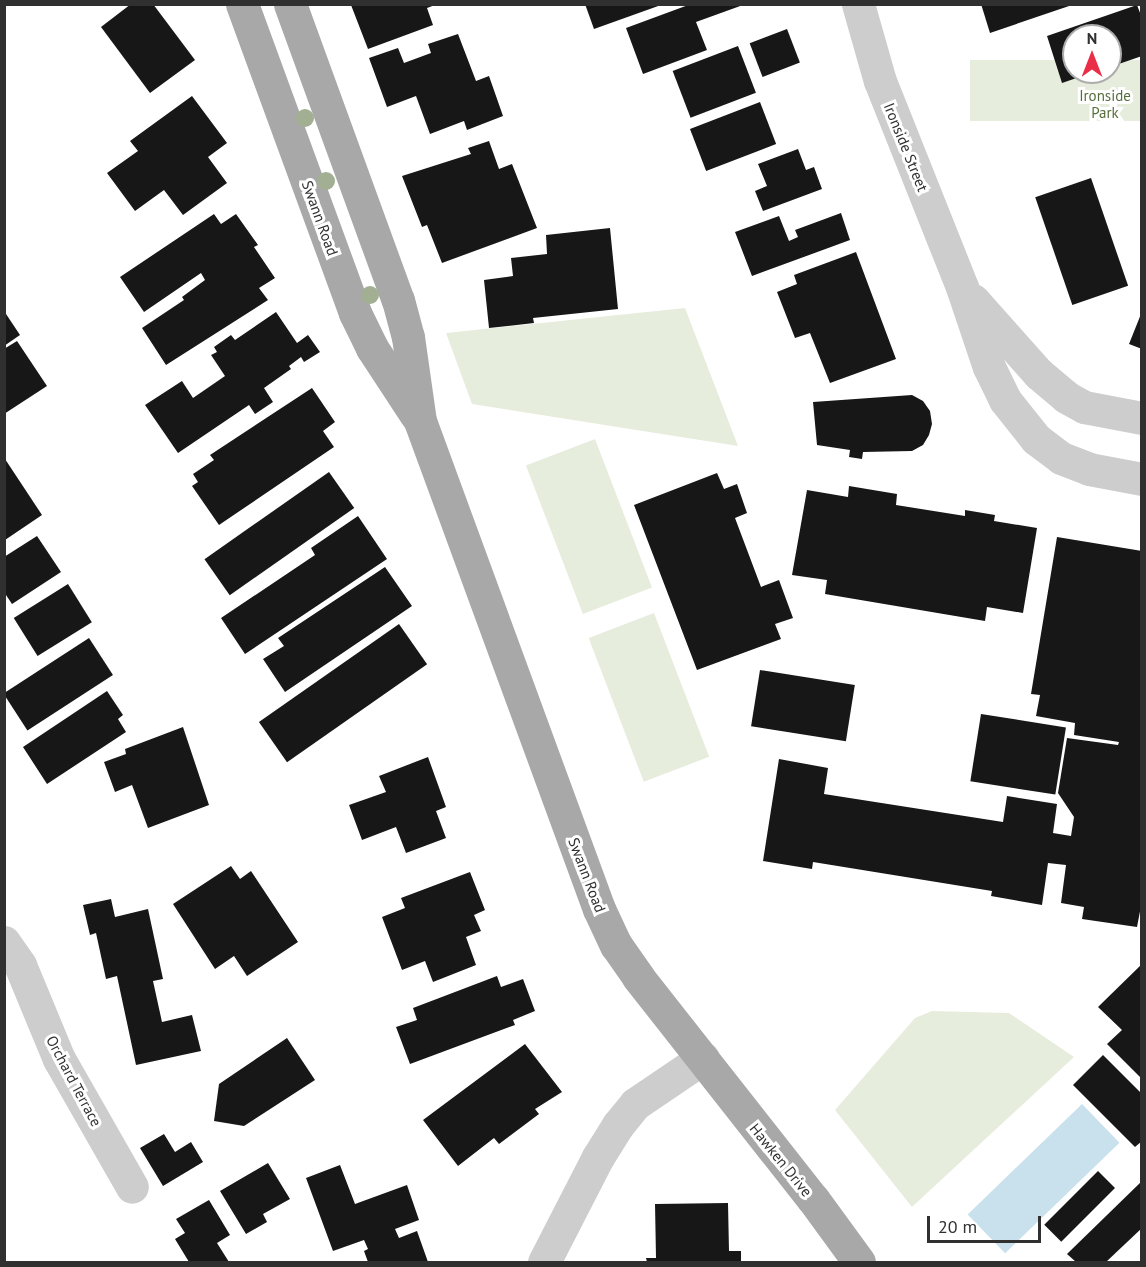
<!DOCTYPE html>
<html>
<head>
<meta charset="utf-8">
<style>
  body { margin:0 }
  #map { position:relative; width:1146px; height:1267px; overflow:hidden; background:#fff; font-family:"PT Sans",sans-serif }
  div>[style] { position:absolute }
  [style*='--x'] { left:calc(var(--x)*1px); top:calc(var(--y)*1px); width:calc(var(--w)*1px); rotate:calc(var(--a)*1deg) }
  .green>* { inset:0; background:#e7eddd; transform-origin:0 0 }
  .water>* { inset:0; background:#c9e1ed; transform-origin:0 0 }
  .building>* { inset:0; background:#171717; transform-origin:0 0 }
  .minor>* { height:33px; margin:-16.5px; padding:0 16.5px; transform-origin:16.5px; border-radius:16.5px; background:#cdcdcd }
  .major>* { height:33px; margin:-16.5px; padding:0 16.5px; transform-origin:16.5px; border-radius:16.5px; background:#a8a8a8 }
  .trees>* { width:18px; height:18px; margin:-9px; border-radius:50%; background:#a2af93 }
  span { translate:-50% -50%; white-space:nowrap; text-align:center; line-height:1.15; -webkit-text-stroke:6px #fff; paint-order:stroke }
  .park-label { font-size:15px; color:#556d3b }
  .street-label { font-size:15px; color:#303030 }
  .frame { position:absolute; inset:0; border:6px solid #303030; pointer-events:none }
  .north { position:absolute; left:1062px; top:24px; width:60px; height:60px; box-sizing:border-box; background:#fff; border:2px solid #acacac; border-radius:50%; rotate:0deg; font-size:16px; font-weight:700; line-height:24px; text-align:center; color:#303030 }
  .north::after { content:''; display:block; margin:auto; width:21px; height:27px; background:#ea2e47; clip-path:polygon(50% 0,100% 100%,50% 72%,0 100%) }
  .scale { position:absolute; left:927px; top:1216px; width:114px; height:27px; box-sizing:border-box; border:3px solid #303030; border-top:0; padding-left:8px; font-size:18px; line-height:21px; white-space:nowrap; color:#303030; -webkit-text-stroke:4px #fff; paint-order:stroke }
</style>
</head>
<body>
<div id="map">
  <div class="green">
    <i style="left:1141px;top:60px;width:61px;height:171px;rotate:90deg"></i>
    <i style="clip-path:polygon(685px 308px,738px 446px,472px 404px,446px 333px)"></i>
    <i style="left:595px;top:439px;width:159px;height:74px;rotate:69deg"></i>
    <i style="left:654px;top:613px;width:154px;height:70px;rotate:69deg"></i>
    <i style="clip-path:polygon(932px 1011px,1009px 1013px,1074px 1057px,912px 1207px,835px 1110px,915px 1018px)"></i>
  </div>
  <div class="water">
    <i style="left:1082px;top:1104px;width:54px;height:159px;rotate:46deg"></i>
  </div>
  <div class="building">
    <i style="clip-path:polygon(131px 4px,153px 4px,195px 60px,150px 93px,101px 27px)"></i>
    <i style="clip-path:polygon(585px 4px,661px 4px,661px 5px,594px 29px)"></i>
    <i style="clip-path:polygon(691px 4px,743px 5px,696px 22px,707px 50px,643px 74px,626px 28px)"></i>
    <i style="clip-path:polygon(981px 4px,1072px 4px,1072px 5px,990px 33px)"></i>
    <i style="clip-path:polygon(351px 5px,435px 5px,427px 8px,433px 25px,368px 49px)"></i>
    <i style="clip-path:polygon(1137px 5px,1142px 18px,1142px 56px,1110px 67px,1110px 36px,1074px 36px,1074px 72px,1094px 72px,1062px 83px,1047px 36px)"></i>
    <i style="left:787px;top:29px;width:36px;height:40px;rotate:69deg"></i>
    <i style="clip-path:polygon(458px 34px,476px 81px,489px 76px,503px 116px,467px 130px,464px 121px,430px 134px,416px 96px,387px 107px,369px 58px,398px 48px,404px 63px,431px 53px,428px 44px)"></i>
    <i style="left:738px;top:46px;width:50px;height:70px;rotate:69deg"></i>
    <i style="clip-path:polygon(192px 96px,227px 143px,208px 157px,227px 183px,183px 215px,164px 190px,135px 211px,107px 173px,138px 151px,130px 141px)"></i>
    <i style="left:760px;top:102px;width:45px;height:75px;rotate:69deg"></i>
    <i style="clip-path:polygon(489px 141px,499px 169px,512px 164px,537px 228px,442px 263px,427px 225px,422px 227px,402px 176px,471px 154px,468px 148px)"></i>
    <i style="clip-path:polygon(798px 149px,806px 170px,814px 167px,822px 189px,763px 211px,755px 191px,767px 186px,758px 164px)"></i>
    <i style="left:1091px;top:178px;width:114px;height:59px;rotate:71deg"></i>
    <i style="clip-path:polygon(841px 213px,850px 240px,752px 276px,735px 232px,779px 216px,789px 241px,798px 237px,795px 230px)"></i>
    <i style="clip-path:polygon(214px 214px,221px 224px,236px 214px,258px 245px,254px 247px,275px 278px,259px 288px,268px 300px,166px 365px,142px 328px,184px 300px,182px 297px,205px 280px,201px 273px,144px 312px,120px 277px)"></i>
    <i style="clip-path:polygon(610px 228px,618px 309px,533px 318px,534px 323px,489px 328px,484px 280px,513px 276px,511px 258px,547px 254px,546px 235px)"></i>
    <i style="clip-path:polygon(856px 252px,896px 359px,830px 383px,810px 333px,795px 338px,777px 292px,797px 284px,794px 275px)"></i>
    <i style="clip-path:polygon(4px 311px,20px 335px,4px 346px)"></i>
    <i style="clip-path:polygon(276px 312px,297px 343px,308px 335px,320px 352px,304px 362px,301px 357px,289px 366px,291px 369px,264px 388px,273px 402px,255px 414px,249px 405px,178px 453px,145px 405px,182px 381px,193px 398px,225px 376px,211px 355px,217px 352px,214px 347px,231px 335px,235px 340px)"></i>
    <i style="clip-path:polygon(1141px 314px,1142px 314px,1142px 349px,1129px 344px)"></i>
    <i style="clip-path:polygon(17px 341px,47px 386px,4px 414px,4px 349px)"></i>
    <i style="clip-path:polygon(312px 388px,335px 422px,323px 431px,334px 447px,219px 525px,192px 486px,198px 482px,193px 474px,214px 460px,210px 455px)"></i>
    <i style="clip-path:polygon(912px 395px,923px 401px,930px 411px,932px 424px,929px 435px,923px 445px,912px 451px,863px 452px,862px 459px,849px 457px,850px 450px,817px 445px,813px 402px)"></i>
    <i style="clip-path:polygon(5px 459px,42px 515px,5px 540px)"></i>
    <i style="left:329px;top:472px;width:44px;height:152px;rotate:55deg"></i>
    <i style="clip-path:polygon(717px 473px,724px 489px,737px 484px,747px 513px,735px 518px,761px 587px,779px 580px,793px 618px,775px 624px,781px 639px,697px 670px,634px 505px)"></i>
    <i style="clip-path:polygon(849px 486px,897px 494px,896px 505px,965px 516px,965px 510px,995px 515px,994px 521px,1037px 528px,1023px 613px,987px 607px,985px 621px,825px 594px,827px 580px,792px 575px,807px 490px,848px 497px)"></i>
    <i style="clip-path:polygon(358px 516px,387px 559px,245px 654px,221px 618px,315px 555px,311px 548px)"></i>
    <i style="clip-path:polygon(37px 536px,61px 572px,12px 604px,4px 592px,4px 557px)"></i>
    <i style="clip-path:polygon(1057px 537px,1142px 551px,1142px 901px,1137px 927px,1082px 919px,1084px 907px,1061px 903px,1066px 865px,1048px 863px,1042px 905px,991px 896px,992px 891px,813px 862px,812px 869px,763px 861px,779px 759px,828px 768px,824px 794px,1003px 822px,1007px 796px,1057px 804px,1053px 833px,1071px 836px,1074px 817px,1058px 793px,1067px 738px,1118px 745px,1119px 742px,1074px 735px,1075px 723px,1036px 716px,1040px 695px,1031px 694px)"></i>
    <i style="clip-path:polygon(385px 567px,412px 606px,285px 692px,263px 659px,284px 646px,278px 638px)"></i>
    <i style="left:68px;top:584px;width:45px;height:64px;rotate:58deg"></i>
    <i style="left:399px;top:624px;width:49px;height:171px;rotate:55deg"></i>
    <i style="left:89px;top:638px;width:44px;height:102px;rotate:57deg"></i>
    <i style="left:760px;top:670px;width:96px;height:57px;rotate:9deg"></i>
    <i style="clip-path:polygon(107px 691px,123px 715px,118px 719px,126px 732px,47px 784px,23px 747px)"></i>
    <i style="left:981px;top:714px;width:86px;height:68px;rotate:9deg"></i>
    <i style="clip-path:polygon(183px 727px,209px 805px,148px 828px,132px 785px,115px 792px,104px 762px,126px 754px,125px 749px)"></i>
    <i style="clip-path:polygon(428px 757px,446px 807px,436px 811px,446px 838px,406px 853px,396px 827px,362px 840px,349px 805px,386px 792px,379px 776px)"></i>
    <i style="clip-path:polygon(231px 866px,240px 879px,251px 871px,298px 942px,247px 976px,234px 956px,215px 969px,173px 904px)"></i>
    <i style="clip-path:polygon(470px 872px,485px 910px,474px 915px,481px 931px,466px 937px,476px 965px,433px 982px,425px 961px,402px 970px,382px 917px,405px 908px,401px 898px)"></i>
    <i style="clip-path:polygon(111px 899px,115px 917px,148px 909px,163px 979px,153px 981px,162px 1022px,192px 1015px,201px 1051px,136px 1065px,117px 976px,106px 979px,96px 933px,90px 935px,83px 905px)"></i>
    <i style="clip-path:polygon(1142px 964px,1142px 1079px,1107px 1044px,1122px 1030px,1098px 1007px)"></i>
    <i style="clip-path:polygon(497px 976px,501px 987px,523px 979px,535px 1011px,513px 1020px,515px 1025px,410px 1064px,396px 1027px,417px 1020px,413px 1008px)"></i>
    <i style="clip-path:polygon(287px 1038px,315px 1080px,244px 1126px,214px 1121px,219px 1084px)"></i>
    <i style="clip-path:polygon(525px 1044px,562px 1092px,535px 1109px,539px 1114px,499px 1144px,494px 1138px,458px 1166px,423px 1120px)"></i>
    <i style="clip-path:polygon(1103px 1055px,1142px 1094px,1142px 1141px,1135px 1147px,1073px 1085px)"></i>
    <i style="clip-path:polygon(164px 1134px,175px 1152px,191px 1142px,203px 1162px,163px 1186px,140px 1148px)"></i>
    <i style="clip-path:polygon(268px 1163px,290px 1199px,263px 1214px,267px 1222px,246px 1234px,220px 1191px)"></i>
    <i style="clip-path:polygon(340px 1165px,355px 1204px,407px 1185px,419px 1220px,395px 1229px,399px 1238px,417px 1231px,428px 1262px,368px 1262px,364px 1251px,368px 1249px,364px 1240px,333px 1251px,306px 1178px)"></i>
    <i style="left:1098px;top:1171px;width:24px;height:76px;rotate:45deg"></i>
    <i style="clip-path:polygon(1142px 1181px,1142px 1228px,1106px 1262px,1076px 1262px,1067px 1254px)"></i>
    <i style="clip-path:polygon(209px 1200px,230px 1235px,217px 1243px,229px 1262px,189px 1262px,175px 1239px,185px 1233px,176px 1219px)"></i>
    <i style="clip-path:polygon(728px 1203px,729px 1251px,741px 1251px,741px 1262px,647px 1262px,646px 1258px,656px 1258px,655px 1204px)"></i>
  </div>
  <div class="minor">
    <i style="--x:858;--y:4;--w:80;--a:74.1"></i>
    <i style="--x:880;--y:81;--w:222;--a:68.3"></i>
    <i style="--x:962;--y:287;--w:84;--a:71.4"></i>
    <i style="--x:989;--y:367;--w:37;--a:64"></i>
    <i style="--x:1005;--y:400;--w:50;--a:51.5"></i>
    <i style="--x:1036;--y:439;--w:31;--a:37"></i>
    <i style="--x:1061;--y:458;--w:30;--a:21"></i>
    <i style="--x:1089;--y:469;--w:54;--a:10.7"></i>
    <i style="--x:973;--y:300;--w:99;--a:48.3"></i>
    <i style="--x:1039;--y:374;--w:35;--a:40"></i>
    <i style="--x:1066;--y:397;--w:21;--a:29"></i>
    <i style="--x:1084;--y:407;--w:59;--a:10.7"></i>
    <i style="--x:4;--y:942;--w:28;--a:55"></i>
    <i style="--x:20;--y:965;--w:102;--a:67.5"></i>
    <i style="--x:59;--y:1059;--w:147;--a:60.3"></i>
    <i style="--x:544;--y:1262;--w:118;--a:-62.8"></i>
    <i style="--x:598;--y:1157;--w:38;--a:-58"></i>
    <i style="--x:618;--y:1125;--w:27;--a:-51"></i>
    <i style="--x:635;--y:1104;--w:82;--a:-34.1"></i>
  </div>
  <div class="major">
    <i style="--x:242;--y:4;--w:329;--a:69.9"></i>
    <i style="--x:355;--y:313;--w:39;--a:64"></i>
    <i style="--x:372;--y:348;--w:80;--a:56.7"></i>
    <i style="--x:290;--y:4;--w:315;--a:70"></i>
    <i style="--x:398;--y:300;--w:38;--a:75"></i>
    <i style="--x:408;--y:337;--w:85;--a:81.9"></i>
    <i style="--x:420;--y:421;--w:520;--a:69.86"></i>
    <i style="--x:599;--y:909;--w:40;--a:65"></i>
    <i style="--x:616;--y:945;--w:39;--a:55"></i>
    <i style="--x:638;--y:977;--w:283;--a:51.8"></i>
    <i style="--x:813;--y:1199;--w:78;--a:53.9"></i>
  </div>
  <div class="trees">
    <i style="left:305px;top:118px"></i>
    <i style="left:326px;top:181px"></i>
    <i style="left:370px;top:295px"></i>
  </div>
  <div class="park-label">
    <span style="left:1105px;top:104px">Ironside<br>Park</span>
  </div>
  <div class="street-label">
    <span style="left:906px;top:147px;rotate:68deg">Ironside Street</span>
    <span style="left:320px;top:218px;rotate:70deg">Swann Road</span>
    <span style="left:587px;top:875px;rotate:69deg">Swann Road</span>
    <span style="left:74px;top:1081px;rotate:62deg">Orchard Terrace</span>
    <span style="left:781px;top:1160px;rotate:51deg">Hawken Drive</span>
  </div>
  <div class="frame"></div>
  <div class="north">N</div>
  <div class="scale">20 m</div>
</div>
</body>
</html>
